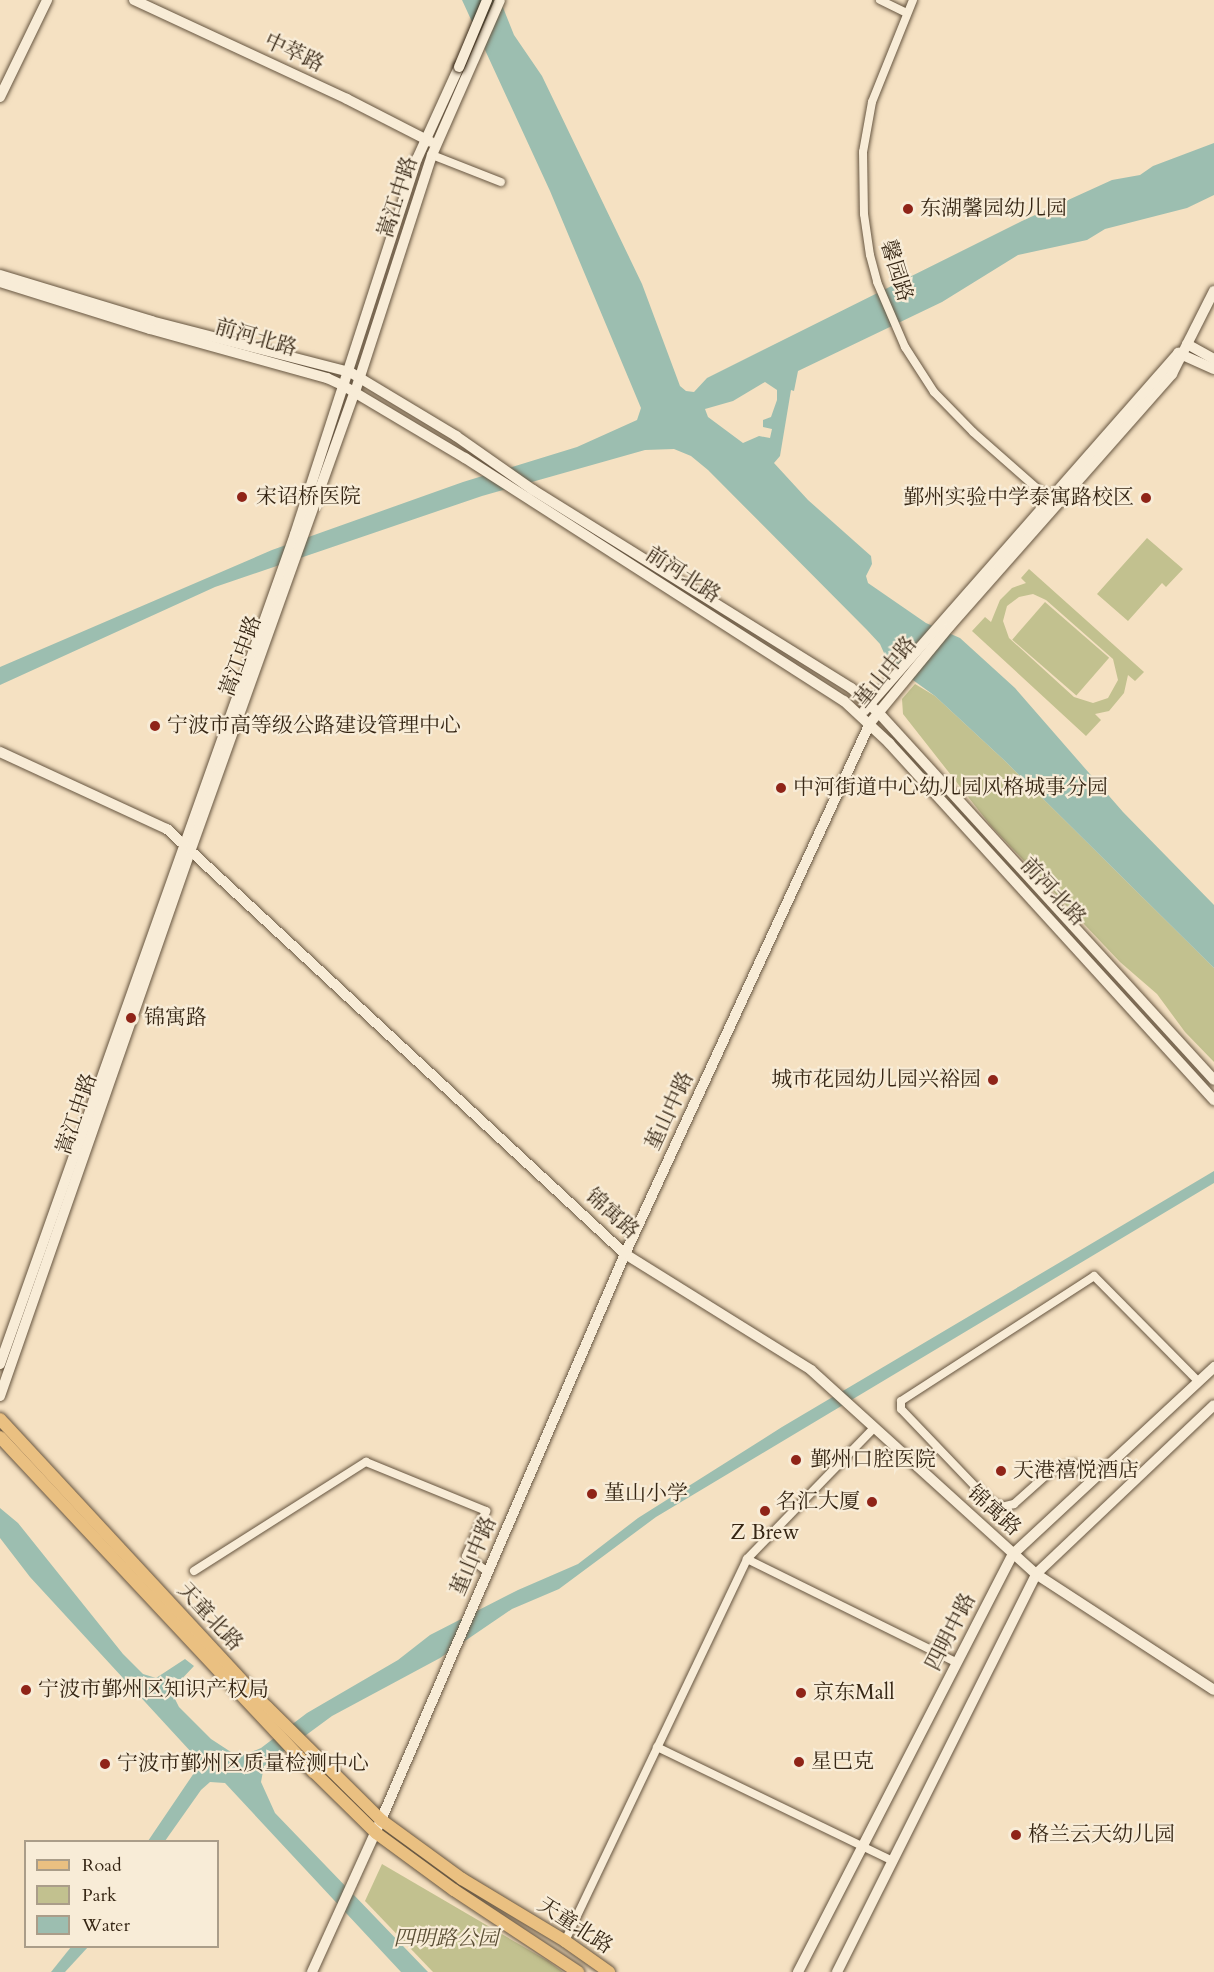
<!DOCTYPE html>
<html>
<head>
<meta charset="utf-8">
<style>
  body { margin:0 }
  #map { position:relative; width:1214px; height:1972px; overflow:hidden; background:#f5e1c2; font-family:Cardo,"Noto Serif SC",serif }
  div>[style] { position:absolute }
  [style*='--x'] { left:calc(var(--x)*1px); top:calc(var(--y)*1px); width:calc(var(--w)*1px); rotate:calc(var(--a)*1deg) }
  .green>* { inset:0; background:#c2c18f; transform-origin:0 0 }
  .water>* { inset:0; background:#9cbeb0 }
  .roads { filter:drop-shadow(0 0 2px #665540) drop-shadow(0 0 2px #665540) }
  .street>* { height:8px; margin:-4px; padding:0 4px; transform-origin:4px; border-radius:4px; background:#f8ecd7 }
  .secondary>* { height:10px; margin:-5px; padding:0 5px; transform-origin:5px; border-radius:5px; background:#f8ecd7 }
  .primary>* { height:12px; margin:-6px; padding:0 6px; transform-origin:6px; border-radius:6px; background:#eac081 }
  .bridges { filter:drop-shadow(0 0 2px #362614) drop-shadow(0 0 2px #362614) }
  .secondary-bridge>* { height:10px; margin:-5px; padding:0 5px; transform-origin:5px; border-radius:5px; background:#f8ecd7 }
  .dots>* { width:16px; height:16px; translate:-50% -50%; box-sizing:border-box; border:3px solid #f8ecd7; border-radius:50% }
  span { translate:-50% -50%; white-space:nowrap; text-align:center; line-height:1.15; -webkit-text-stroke:4.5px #f8ecd7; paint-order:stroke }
  .street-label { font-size:21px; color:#362614 }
  .poi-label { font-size:21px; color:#362614 }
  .left { translate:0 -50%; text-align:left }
  .right { translate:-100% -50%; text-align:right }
  .park-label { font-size:21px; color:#594d33; font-style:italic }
  .legend { position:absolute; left:24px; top:1840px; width:195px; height:108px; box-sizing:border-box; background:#f8ecd7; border:2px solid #aa9d89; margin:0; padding:8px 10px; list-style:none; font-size:18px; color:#362614 }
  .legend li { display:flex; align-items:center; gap:12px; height:30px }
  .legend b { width:30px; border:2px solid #aa9d89 }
</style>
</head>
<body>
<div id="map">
  <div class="green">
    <i style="clip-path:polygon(1147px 538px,1183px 569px,1166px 587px,1162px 583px,1128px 621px,1097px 594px)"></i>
    <i style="clip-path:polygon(evenodd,1029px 569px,1144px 672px,1135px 681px,1128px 675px,1124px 693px,1109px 711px,1095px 714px,1101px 720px,1086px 736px,972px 631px,985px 617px,991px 622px,1000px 600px,1012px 588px,1026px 583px,1021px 578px,1029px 569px,1033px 594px,1046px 600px,1113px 659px,1118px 680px,1108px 698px,1093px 703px,1074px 697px,1009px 638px,1003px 621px,1007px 606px,1019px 597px,1033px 594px)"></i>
    <i style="left:1045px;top:602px;width:85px;height:50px;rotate:41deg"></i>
    <i style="clip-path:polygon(915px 684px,935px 696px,1005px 761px,1214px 968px,1214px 1062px,1185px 1032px,1157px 994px,1120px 962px,991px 826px,903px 714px,902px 699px)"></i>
    <i style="clip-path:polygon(382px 1864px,548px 1961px,563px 1972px,433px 1972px,365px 1901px)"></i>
  </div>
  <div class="water">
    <i style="clip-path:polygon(evenodd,462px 0,500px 0,514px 35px,542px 76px,642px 284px,680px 386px,686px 391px,694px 392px,707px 378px,1022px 221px,1112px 180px,1140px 175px,1153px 166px,1214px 143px,1214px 195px,1187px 208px,1105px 229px,1087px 240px,1018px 255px,942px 302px,798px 371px,794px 391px,791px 390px,780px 456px,774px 463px,808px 500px,871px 556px,872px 564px,866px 576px,868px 583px,926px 623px,960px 638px,1015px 688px,1123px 812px,1214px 905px,1214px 968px,1005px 761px,935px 696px,888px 662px,880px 644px,867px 630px,708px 470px,691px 456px,674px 449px,645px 450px,482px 496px,215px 587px,0 685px,0 667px,272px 550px,463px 482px,577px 447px,637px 420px,641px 408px,550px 191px,462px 0,765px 382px,777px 390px,777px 400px,771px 417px,763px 420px,763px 427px,772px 429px,770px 438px,759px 436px,743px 443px,708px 417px,705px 409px,733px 401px,765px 382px)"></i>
    <i style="clip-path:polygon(1214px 1171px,1214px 1183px,656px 1517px,559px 1589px,512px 1609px,440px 1658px,332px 1716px,264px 1766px,261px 1782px,275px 1813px,428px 1972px,401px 1972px,225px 1783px,210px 1782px,201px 1790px,165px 1841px,148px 1841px,194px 1773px,192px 1753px,30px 1577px,0 1538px,0 1508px,18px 1523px,123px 1654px,143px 1674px,156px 1678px,185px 1659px,194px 1666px,177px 1684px,173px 1695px,179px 1707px,211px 1739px,234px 1754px,244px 1755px,261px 1748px,307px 1713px,398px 1660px,430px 1635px,518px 1590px,578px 1564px,638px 1518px,782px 1427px)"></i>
    <i style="clip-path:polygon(71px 1947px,88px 1947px,65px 1972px,51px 1972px)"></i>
  </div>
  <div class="roads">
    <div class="street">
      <i style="--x:880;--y:0;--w:30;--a:26"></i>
      <i style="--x:913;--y:0;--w:110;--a:111.9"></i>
      <i style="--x:872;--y:102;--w:51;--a:100.2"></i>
      <i style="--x:863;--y:152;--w:62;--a:89.1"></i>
      <i style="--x:864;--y:214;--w:41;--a:81.7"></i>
      <i style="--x:870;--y:255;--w:28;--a:75"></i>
      <i style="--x:877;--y:282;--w:71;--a:66.7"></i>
      <i style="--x:905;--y:347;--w:54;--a:57.2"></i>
      <i style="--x:934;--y:392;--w:56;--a:45.7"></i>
      <i style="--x:973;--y:432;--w:101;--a:41.4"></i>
      <i style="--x:432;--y:155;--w:74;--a:21.4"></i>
      <i style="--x:1091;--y:1482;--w:24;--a:-132"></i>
      <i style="--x:1075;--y:1464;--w:24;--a:165"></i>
      <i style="--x:1052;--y:1470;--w:51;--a:138.2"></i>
      <i style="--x:1014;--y:1504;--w:13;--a:167"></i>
      <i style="--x:1001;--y:1507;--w:13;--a:-153"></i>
      <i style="--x:989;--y:1501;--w:127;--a:-133.7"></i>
      <i style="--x:901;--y:1409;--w:8;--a:-90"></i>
      <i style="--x:901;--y:1401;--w:230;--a:-32.9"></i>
      <i style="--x:1094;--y:1276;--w:148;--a:45.3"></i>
      <i style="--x:747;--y:1559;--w:234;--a:26.3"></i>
      <i style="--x:194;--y:1571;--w:204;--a:-32.4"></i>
      <i style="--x:366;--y:1462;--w:130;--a:22.2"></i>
      <i style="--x:486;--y:1511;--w:49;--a:114"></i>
      <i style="--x:466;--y:1556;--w:27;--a:36"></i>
      <i style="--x:657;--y:1747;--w:262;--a:25.8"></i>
      <i style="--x:565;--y:1941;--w:423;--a:-64.5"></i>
      <i style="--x:747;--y:1559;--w:181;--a:-45.9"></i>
    </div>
    <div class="secondary">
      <i style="--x:134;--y:0;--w:235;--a:24.9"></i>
      <i style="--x:347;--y:99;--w:94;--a:27.1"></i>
      <i style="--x:0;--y:97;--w:108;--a:-64.1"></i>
      <i style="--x:0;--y:275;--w:158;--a:16.9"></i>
      <i style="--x:151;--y:321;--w:205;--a:14.4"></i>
      <i style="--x:350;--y:372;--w:124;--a:31.1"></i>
      <i style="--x:456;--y:436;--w:94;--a:35"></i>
      <i style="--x:533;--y:490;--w:375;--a:31.9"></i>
      <i style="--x:851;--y:688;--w:36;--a:42"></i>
      <i style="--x:878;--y:712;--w:498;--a:47.6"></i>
      <i style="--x:0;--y:282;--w:157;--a:17.4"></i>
      <i style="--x:150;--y:329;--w:184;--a:15.5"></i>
      <i style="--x:327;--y:378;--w:19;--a:25"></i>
      <i style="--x:344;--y:386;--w:141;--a:30.8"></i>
      <i style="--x:465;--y:458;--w:450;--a:32.7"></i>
      <i style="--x:844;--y:701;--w:62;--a:43"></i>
      <i style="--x:889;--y:743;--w:483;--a:47.7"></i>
      <i style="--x:1187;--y:344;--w:31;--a:29"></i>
      <i style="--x:1178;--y:353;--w:39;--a:24"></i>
      <i style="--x:864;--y:711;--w:477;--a:-48.7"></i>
      <i style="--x:0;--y:752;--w:184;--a:24.8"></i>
      <i style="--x:167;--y:829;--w:625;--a:42.86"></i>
      <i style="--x:625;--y:1254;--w:219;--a:31.9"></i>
      <i style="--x:811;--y:1370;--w:304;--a:42.2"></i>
      <i style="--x:1036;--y:1574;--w:212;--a:33.1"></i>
      <i style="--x:0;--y:1364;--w:881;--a:-70.43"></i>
      <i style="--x:295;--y:534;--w:394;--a:-72"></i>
      <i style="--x:417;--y:159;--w:101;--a:-65.5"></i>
      <i style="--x:0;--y:1396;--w:579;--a:-70.75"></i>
      <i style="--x:191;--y:849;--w:486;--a:-70.3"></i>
      <i style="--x:355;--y:392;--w:249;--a:-72"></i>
      <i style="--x:432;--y:155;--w:169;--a:-66.3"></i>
      <i style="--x:312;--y:1972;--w:167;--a:-65.6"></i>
      <i style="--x:381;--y:1820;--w:616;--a:-66.68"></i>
      <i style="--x:625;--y:1254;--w:585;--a:-65.23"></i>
      <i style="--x:870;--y:723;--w:126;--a:-50.5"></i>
      <i style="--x:950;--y:626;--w:336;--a:-48.6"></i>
      <i style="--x:1172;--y:374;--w:93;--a:-63.2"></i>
      <i style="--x:798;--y:1972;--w:470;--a:-62.8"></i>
      <i style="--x:1013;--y:1554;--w:275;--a:-42.9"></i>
      <i style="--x:837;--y:1972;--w:445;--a:-63.4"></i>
      <i style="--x:1036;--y:1574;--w:245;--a:-43.5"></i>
    </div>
    <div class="primary">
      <i style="--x:0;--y:1419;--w:393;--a:47.2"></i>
      <i style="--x:267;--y:1707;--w:161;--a:44.7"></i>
      <i style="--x:381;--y:1820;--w:100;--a:36.1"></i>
      <i style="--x:462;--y:1879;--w:120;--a:31"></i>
      <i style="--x:565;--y:1941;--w:54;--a:35.2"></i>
      <i style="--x:0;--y:1437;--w:459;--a:46.9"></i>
      <i style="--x:314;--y:1772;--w:87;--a:44.5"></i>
      <i style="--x:376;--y:1833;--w:97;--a:36.2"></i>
      <i style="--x:454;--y:1890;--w:149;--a:33.5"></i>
    </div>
  </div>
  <div class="bridges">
    <div class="secondary-bridge">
      <i style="--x:459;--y:67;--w:73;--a:-67.3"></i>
    </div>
  </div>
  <div class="dots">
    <i style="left:908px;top:209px;background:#8f2418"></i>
    <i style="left:242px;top:497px;background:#8f2418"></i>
    <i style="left:1146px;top:498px;background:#8f2418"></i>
    <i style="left:155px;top:726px;background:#8f2418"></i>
    <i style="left:781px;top:788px;background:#8f2418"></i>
    <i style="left:131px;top:1018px;background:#8f2418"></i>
    <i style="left:993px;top:1080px;background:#8f2418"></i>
    <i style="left:796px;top:1460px;background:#8f2418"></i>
    <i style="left:1001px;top:1471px;background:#8f2418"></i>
    <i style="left:592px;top:1494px;background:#8f2418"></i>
    <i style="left:872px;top:1502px;background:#8f2418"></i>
    <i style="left:765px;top:1511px;background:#8f2418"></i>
    <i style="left:26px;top:1690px;background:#8f2418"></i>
    <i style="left:801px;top:1693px;background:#8f2418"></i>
    <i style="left:799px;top:1762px;background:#8f2418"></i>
    <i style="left:105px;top:1764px;background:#8f2418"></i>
    <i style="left:1016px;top:1835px;background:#8f2418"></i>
  </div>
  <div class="street-label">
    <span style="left:294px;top:53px;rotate:25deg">中萃路</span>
    <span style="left:398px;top:197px;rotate:-72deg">嵩江中路</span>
    <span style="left:896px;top:271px;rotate:73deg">馨园路</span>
    <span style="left:256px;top:338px;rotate:16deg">前河北路</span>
    <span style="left:683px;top:575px;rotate:33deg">前河北路</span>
    <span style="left:241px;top:656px;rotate:-70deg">嵩江中路</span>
    <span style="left:886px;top:672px;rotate:-51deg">堇山中路</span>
    <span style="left:1053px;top:892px;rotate:47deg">前河北路</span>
    <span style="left:670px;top:1111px;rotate:-65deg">堇山中路</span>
    <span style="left:77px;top:1114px;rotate:-71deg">嵩江中路</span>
    <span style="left:612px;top:1214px;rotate:42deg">锦寓路</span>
    <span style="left:994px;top:1511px;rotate:42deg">锦寓路</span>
    <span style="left:474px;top:1556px;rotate:-67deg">堇山中路</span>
    <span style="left:210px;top:1617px;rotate:47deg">天童北路</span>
    <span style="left:951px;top:1632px;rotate:-63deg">四明中路</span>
    <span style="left:575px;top:1926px;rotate:33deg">天童北路</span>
  </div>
  <div class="poi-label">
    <span class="left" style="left:920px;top:209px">东湖馨园幼儿园</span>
    <span class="left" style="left:256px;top:497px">宋诏桥医院</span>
    <span class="right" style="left:1134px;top:498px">鄞州实验中学泰寓路校区</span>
    <span class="left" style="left:167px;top:726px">宁波市高等级公路建设管理中心</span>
    <span class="left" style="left:793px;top:788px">中河街道中心幼儿园风格城事分园</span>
    <span class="left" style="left:144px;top:1018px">锦寓路</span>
    <span class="right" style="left:981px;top:1080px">城市花园幼儿园兴裕园</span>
    <span class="left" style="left:810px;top:1460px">鄞州口腔医院</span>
    <span class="left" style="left:1013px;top:1471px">天港禧悦酒店</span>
    <span class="left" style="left:604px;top:1494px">堇山小学</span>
    <span class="right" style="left:860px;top:1502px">名汇大厦</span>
    <span style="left:765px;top:1533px">Z Brew</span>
    <span class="left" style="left:38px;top:1690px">宁波市鄞州区知识产权局</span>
    <span class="left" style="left:813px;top:1693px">京东Mall</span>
    <span class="left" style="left:811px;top:1762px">星巴克</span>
    <span class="left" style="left:117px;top:1764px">宁波市鄞州区质量检测中心</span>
    <span class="left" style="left:1028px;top:1835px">格兰云天幼儿园</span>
  </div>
  <div class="park-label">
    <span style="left:446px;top:1939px">四明路公园</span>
  </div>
  <ul class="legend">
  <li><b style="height:8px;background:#eac081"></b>Road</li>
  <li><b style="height:16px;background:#c2c18f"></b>Park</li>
  <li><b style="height:16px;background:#9cbeb0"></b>Water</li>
  </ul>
</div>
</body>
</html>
